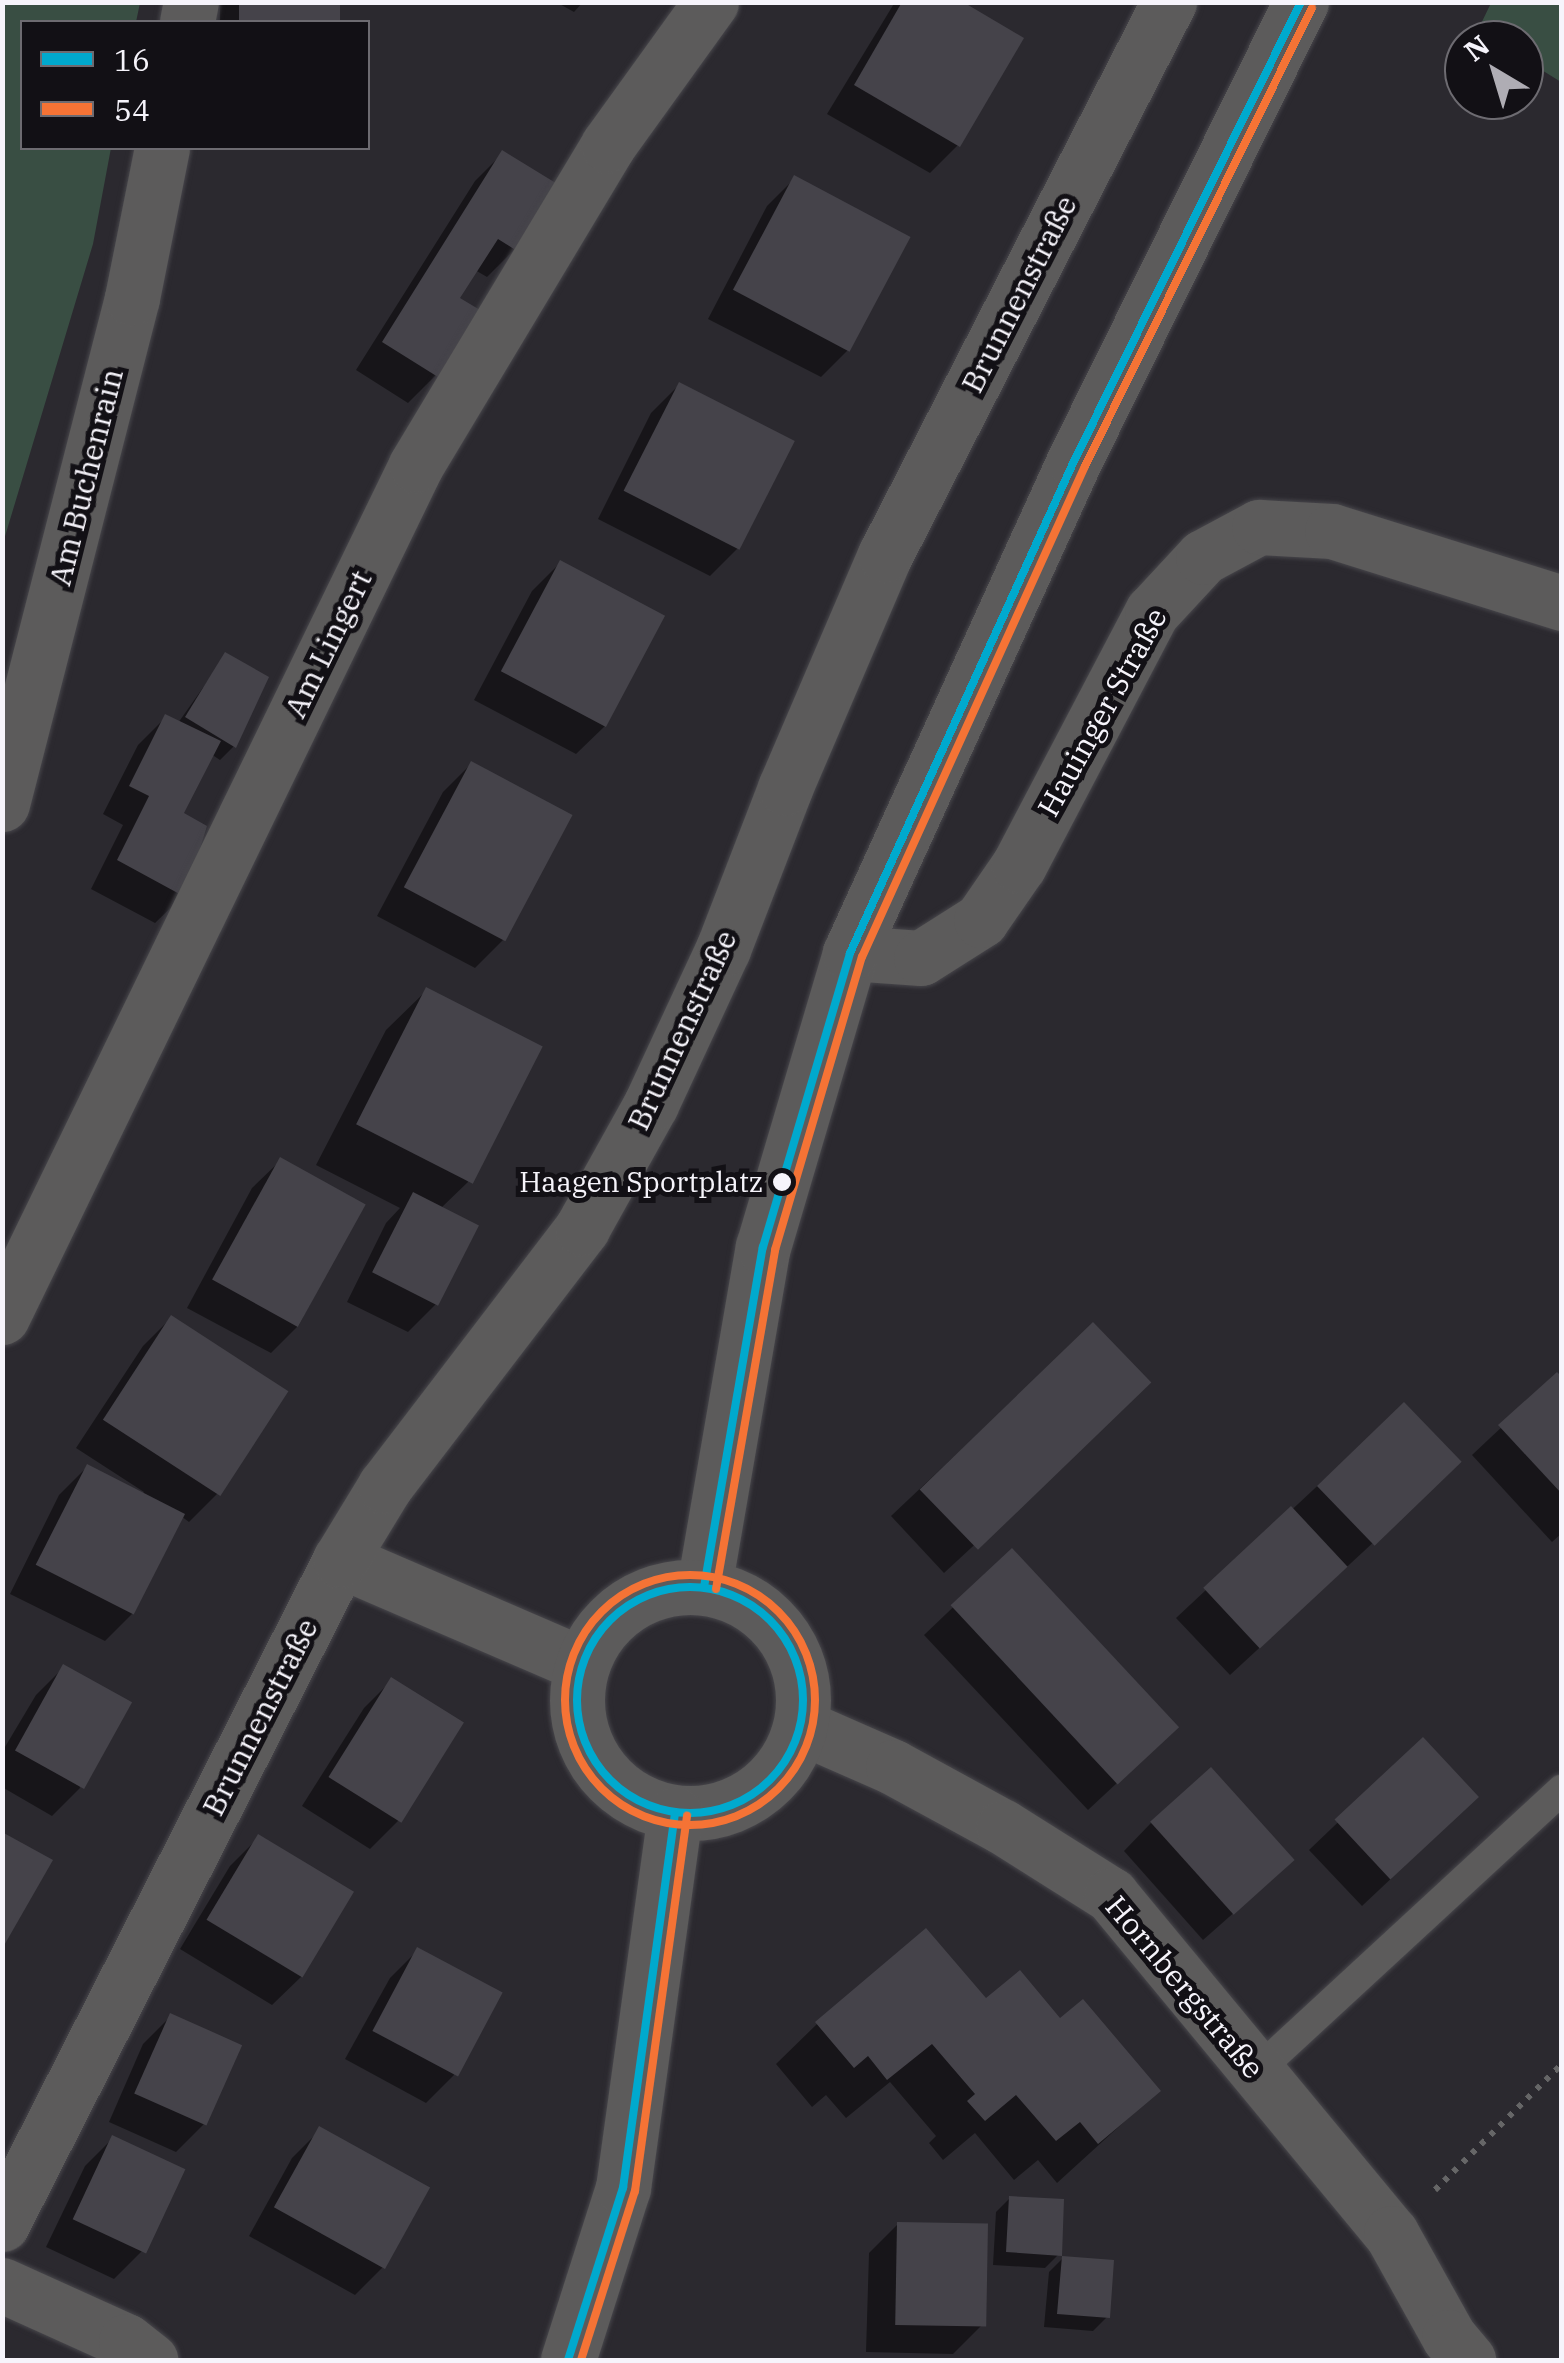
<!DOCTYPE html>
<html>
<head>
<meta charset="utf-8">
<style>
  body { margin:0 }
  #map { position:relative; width:1564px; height:2363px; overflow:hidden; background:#2b292f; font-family:"IBM Plex Serif",serif }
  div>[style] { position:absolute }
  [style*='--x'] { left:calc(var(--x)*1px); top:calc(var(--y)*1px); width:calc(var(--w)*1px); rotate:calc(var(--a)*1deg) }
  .green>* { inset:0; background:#394e43 }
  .shadow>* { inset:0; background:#0007; transform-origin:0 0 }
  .building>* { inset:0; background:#45434a; transform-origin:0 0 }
  .path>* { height:6px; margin-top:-3px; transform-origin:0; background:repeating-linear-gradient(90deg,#666667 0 5px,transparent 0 13px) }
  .roads { filter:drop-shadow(0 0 2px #47464b) drop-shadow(0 0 2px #47464b) }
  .service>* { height:30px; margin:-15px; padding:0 15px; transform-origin:15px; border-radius:15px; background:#5c5b5b }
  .minor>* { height:55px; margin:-27.5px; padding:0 27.5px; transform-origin:27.5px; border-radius:27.5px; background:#5c5b5b }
  .tertiary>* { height:55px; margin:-27.5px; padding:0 27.5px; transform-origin:27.5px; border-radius:27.5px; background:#5c5b5b }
  .tertiary>.ring { margin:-27.5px; padding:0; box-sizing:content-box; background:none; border:55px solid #5c5b5b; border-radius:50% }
  .bus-1>* { height:8px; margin:-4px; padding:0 4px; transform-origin:4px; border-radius:4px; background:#00a9ce }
  .bus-1>.ring { margin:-4px; padding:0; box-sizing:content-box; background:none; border:8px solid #00a9ce; border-radius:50% }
  .bus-2>* { height:8px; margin:-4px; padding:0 4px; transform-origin:4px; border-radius:4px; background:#f57335 }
  .bus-2>.ring { margin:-4px; padding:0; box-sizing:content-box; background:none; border:8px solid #f57335; border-radius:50% }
  .dots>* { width:28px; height:28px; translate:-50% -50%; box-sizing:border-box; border:5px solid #121015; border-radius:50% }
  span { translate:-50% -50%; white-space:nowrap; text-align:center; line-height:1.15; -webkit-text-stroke:10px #121015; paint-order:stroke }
  .bus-label { font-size:28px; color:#f6f4fb }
  .right { translate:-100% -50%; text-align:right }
  .street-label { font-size:30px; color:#f6f4fb }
  .frame { position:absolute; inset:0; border:5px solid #f6f4fb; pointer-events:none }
  .legend { position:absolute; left:20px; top:20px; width:350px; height:130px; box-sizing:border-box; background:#121015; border:2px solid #6d6b71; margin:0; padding:12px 18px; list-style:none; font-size:30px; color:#f6f4fb }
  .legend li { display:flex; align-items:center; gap:20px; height:50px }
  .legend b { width:50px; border:2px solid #6d6b71 }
  .north { position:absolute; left:1444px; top:20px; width:100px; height:100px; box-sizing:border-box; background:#121015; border:2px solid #6d6b71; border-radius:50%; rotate:322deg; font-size:28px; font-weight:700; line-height:40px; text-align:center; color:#f6f4fb }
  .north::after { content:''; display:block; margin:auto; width:35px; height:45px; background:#afadb4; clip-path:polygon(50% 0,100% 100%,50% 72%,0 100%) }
</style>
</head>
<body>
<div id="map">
  <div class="green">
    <i style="clip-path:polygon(3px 2px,140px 3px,136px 22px,22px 22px,22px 148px,111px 148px,93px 244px,3px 543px)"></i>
    <i style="clip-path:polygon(1491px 3px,1561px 3px,1561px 82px,1524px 59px,1524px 40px,1491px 40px,1477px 32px)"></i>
  </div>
  <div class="shadow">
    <i style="left:220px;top:2px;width:118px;height:21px"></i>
    <i style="clip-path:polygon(556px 2px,583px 2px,574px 12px)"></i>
    <i style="clip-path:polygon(895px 2px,958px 2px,958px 145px,930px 173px,827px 114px)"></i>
    <i style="clip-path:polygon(503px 153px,515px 249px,487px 277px,475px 270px,457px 299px,436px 375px,408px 403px,356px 370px,475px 181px)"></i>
    <i style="clip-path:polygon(795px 178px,849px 349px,821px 377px,708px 319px,767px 206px)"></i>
    <i style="clip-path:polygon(679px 385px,792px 441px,738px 548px,710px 576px,598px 519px,651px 413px)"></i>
    <i style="clip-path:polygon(560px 563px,662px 617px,605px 726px,576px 754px,474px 700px,532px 591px)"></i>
    <i style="clip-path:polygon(226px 655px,234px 746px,220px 760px,211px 754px,181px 814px,183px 896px,155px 923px,91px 889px,123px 825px,103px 814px,138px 745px,166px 717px,178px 723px)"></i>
    <i style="clip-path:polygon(471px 764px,503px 940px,475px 968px,377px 916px,443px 792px)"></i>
    <i style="clip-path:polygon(427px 990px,468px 1182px,441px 1208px,436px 1304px,408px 1332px,347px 1302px,386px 1223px,400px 1208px,316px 1165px,386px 1030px)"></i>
    <i style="clip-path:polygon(281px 1160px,363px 1205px,299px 1325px,271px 1353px,187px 1308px,252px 1188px)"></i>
    <i style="clip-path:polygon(171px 1318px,284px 1392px,217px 1494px,189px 1522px,181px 1516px,133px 1613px,105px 1641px,10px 1594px,59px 1495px,87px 1467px,142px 1495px,144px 1492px,76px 1448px,143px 1346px)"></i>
    <i style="clip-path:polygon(1093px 1325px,1119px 1411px,944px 1573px,891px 1516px)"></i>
    <i style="clip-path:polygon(1557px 1375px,1562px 1380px,1562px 1533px,1552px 1542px,1472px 1455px)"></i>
    <i style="clip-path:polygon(1404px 1405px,1430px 1490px,1230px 1675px,1176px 1618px)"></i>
    <i style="clip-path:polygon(1012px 1551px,1148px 1754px,1088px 1810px,924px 1635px)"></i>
    <i style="clip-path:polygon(64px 1667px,80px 1788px,52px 1816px,2px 1787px,2px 1752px,36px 1695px)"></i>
    <i style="clip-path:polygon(392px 1680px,460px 1724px,398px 1821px,370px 1849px,302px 1806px,364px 1708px)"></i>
    <i style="clip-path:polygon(1423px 1741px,1448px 1825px,1362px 1906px,1309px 1850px)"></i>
    <i style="clip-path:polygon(1151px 1823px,1263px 1887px,1203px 1940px,1124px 1851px)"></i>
    <i style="clip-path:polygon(258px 1838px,351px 1893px,301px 1977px,272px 2005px,180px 1949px,230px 1866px)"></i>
    <i style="clip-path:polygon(418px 1950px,454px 2075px,426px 2103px,345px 2059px,390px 1978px)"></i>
    <i style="clip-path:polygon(985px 2001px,1060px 2022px,1158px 2091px,1057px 2183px,1038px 2160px,1014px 2180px,975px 2133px,943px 2160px,929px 2143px,936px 2136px,890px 2082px,846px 2118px,826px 2095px,812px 2107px,776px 2064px,817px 2024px)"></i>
    <i style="clip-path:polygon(171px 2016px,204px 2124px,176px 2152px,109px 2122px,143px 2044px)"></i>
    <i style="clip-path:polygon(320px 2130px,383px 2267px,355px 2295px,249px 2236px,292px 2158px)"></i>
    <i style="clip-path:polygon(113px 2138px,142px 2251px,114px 2279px,46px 2247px,85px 2166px)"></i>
    <i style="clip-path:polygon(1010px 2198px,1059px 2254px,1045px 2268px,993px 2265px,996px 2212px)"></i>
    <i style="clip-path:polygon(898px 2224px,981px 2326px,953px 2354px,866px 2352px,869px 2253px)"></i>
    <i style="clip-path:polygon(1063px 2258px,1107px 2317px,1093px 2331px,1044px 2327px,1049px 2272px)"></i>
  </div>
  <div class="building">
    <i style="left:239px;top:2px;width:101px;height:21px"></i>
    <i style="clip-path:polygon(902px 2px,963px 2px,1024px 38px,960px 147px,854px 85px)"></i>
    <i style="clip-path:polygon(502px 150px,559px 185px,517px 251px,498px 239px,460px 298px,480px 310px,438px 377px,382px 342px)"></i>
    <i style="left:794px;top:175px;width:132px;height:130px;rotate:28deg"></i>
    <i style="left:679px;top:382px;width:130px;height:122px;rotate:27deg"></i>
    <i style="left:560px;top:560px;width:119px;height:126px;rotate:28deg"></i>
    <i style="clip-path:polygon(225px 652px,269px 677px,236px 748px,185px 717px)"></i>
    <i style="clip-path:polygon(165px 714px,221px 741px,184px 813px,207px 826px,185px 897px,117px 860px,149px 796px,129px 786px)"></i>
    <i style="left:471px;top:761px;width:115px;height:143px;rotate:28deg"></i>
    <i style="left:426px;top:987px;width:131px;height:154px;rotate:27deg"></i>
    <i style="left:280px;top:1157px;width:98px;height:140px;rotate:29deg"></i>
    <i style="left:413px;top:1192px;width:74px;height:90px;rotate:27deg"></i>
    <i style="left:171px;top:1315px;width:140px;height:125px;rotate:33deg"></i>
    <i style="left:1093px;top:1322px;width:84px;height:241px;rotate:46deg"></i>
    <i style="clip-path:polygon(1557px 1372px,1562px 1377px,1562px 1494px,1498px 1425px)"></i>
    <i style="left:1404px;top:1402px;width:83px;height:121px;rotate:46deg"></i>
    <i style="left:87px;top:1464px;width:110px;height:113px;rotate:27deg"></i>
    <i style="left:1291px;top:1506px;width:83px;height:120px;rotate:47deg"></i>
    <i style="left:1012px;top:1548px;width:245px;height:84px;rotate:47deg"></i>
    <i style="left:63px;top:1664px;width:79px;height:99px;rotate:29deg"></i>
    <i style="left:391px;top:1677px;width:86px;height:118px;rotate:32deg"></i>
    <i style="left:1423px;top:1737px;width:82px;height:121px;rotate:47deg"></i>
    <i style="left:1211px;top:1767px;width:125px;height:82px;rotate:48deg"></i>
    <i style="clip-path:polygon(2px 1832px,53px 1860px,2px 1949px)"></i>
    <i style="left:258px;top:1834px;width:112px;height:100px;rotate:31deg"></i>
    <i style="clip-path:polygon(926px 1928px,986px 1998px,1020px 1970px,1060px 2018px,1083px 1999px,1161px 2091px,1098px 2144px,1080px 2122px,1056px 2141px,1016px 2095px,985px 2121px,967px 2101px,975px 2094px,932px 2044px,887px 2080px,868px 2056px,854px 2068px,815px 2022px)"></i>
    <i style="left:417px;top:1947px;width:97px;height:95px;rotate:28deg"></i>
    <i style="left:170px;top:2013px;width:79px;height:88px;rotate:24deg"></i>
    <i style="left:319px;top:2126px;width:127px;height:93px;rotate:29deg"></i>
    <i style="left:112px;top:2135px;width:81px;height:93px;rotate:25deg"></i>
    <i style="clip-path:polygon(1009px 2196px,1064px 2199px,1062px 2256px,1114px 2260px,1110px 2318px,1057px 2314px,1062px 2256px,1006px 2252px)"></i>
    <i style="left:897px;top:2222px;width:91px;height:103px;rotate:1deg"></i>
  </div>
  <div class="path">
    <i style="--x:1435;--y:2190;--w:179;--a:-44.8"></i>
  </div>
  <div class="roads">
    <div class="service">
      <i style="--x:1257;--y:2071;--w:415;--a:-42.7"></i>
    </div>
    <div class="minor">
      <i style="--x:187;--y:22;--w:20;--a:-79"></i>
      <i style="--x:2;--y:804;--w:522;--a:-75.59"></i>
      <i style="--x:132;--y:298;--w:153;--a:-78.7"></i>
      <i style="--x:850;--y:953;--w:71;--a:4"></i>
      <i style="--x:921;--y:958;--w:71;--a:-32.3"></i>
      <i style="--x:981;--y:920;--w:67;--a:-55.4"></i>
      <i style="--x:1019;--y:865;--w:286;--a:-62.3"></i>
      <i style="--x:1152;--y:612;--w:75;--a:-47.2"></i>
      <i style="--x:1203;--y:557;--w:64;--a:-28.2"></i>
      <i style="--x:1259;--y:527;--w:73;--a:3.1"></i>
      <i style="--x:1332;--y:531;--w:241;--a:17.4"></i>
      <i style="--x:2;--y:1317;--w:947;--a:-64.08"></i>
      <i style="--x:416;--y:465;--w:373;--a:-59"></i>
      <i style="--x:608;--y:145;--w:176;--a:-54.2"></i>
      <i style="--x:340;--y:1560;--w:263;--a:23.3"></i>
      <i style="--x:802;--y:1727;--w:99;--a:23.7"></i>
      <i style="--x:893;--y:1767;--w:125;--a:28.6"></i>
      <i style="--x:1003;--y:1827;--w:128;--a:32.2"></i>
      <i style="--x:1111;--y:1895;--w:439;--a:50.4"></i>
      <i style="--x:1391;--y:2233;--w:119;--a:60.9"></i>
      <i style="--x:1449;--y:2337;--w:30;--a:50"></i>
      <i style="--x:2;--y:2224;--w:745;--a:-63.02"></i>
      <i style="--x:340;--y:1560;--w:87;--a:-58.7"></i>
      <i style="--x:385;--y:1486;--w:325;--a:-52.6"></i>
      <i style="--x:582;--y:1228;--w:142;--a:-60.9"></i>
      <i style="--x:651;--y:1104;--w:171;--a:-65.1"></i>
      <i style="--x:723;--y:949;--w:173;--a:-68.9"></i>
      <i style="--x:785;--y:788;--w:254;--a:-66.8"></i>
      <i style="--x:885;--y:555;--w:622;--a:-62.82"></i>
      <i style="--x:2;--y:2285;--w:136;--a:24.3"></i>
      <i style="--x:126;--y:2341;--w:31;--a:38"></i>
    </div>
    <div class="tertiary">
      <i style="--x:704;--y:1587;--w:345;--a:-80.2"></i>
      <i style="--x:763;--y:1247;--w:307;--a:-73.5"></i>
      <i style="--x:850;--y:953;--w:541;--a:-65.52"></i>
      <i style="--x:1074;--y:461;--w:512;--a:-63.69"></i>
      <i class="ring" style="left:577px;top:1587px;width:171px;height:171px"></i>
      <i style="--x:568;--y:2360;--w:181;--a:-72.3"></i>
      <i style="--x:623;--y:2188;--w:378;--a:-82.1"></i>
    </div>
  </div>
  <div class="bus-1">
    <i style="--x:704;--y:1587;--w:345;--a:-80.2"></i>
    <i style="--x:763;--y:1247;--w:307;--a:-73.5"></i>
    <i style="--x:850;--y:953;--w:541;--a:-65.52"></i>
    <i style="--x:1074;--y:461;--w:512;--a:-63.69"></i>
    <i class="ring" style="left:577px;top:1587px;width:218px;height:218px"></i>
    <i style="--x:568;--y:2360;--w:181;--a:-72.3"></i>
    <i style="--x:623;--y:2188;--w:378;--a:-82.1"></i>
  </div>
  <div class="bus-2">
    <i class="ring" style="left:565px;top:1575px;width:242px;height:242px"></i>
    <i style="--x:716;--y:1589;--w:344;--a:-80.1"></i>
    <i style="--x:775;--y:1250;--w:306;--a:-73.5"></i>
    <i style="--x:862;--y:957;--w:539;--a:-65.57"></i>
    <i style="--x:1085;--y:466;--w:511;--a:-63.64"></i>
    <i style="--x:581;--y:2360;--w:177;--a:-72.3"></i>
    <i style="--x:635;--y:2191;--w:379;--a:-82.1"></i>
  </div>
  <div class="dots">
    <i style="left:782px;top:1182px;background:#f6f4fb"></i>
  </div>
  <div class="bus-label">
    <span class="right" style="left:763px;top:1182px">Haagen Sportplatz</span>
  </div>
  <div class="street-label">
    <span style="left:1019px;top:294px;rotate:-63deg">Brunnenstraße</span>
    <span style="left:86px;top:477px;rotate:-76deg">Am Buchenrain</span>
    <span style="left:328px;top:644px;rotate:-64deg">Am Lingert</span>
    <span style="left:1102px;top:712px;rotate:-61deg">Hauinger Straße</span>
    <span style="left:682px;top:1030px;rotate:-65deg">Brunnenstraße</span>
    <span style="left:260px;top:1717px;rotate:-63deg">Brunnenstraße</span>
    <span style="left:1185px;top:1987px;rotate:50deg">Hornbergstraße</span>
  </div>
  <div class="frame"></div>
  <ul class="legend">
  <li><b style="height:12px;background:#00a9ce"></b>16</li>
  <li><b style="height:12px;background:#f57335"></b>54</li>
  </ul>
  <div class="north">N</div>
</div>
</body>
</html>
